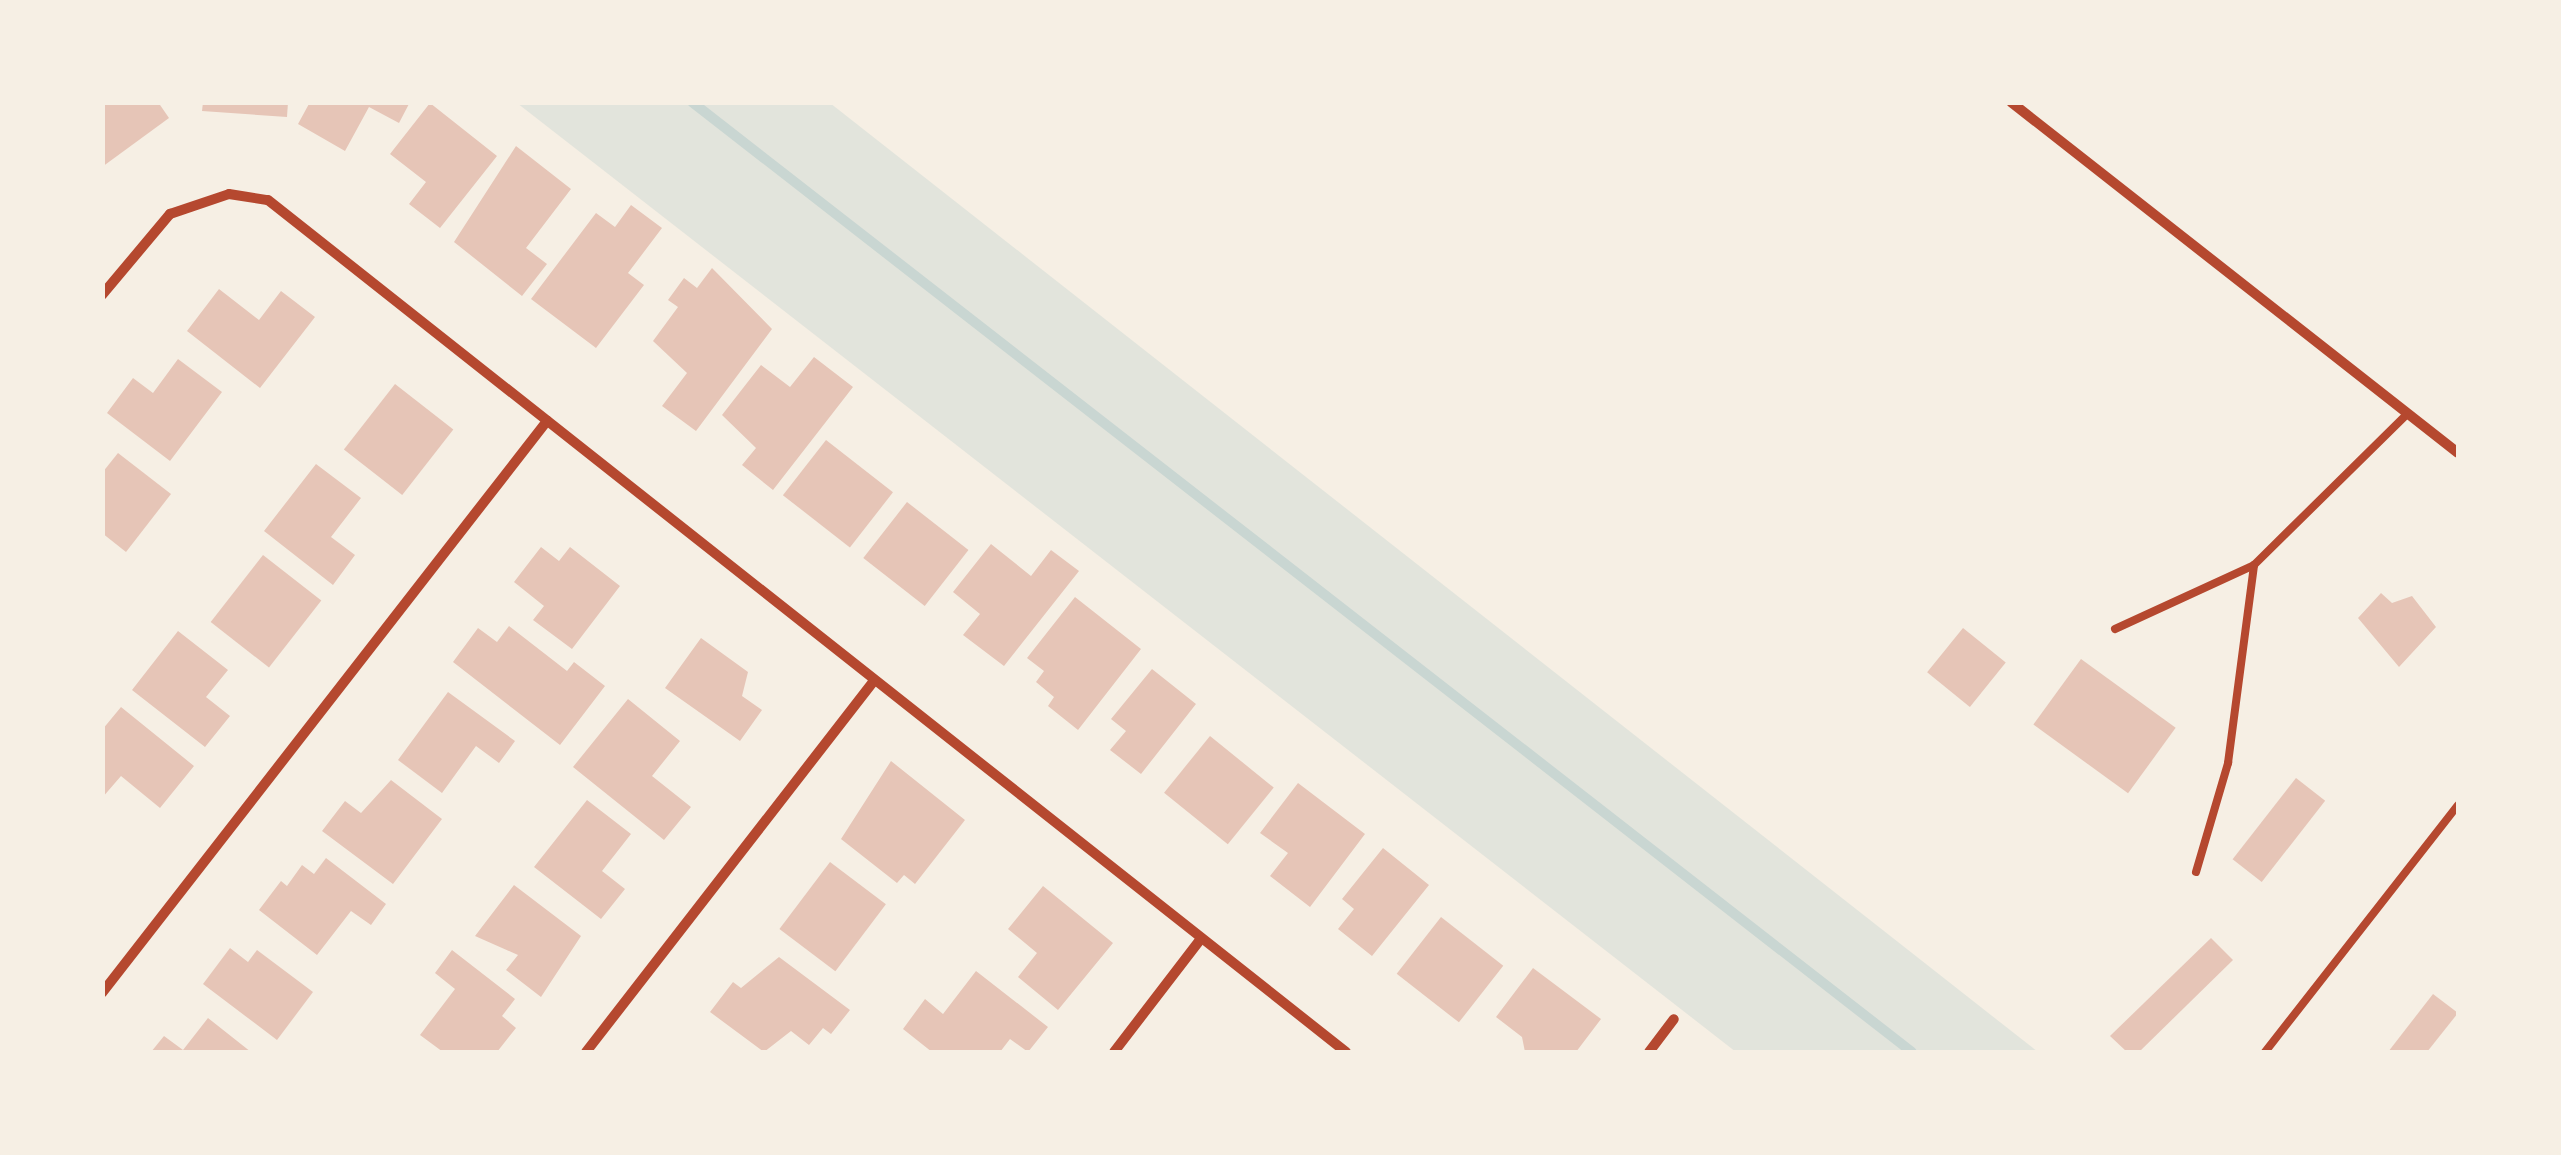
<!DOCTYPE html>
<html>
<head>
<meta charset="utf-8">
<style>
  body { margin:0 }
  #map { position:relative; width:2561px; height:1155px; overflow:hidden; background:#f6efe4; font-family:"Libre Baskerville",serif }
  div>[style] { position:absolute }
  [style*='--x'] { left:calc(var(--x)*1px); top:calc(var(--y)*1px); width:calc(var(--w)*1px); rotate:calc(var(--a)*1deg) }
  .green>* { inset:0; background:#e2e4dc }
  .stream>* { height:10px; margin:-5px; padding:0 5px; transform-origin:5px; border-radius:5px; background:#c9d6d2 }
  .building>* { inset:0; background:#e6c5b7; transform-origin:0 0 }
  .service>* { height:8px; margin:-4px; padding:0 4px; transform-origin:4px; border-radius:4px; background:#b5482f }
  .minor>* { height:10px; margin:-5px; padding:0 5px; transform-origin:5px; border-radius:5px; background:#b5482f }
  span { translate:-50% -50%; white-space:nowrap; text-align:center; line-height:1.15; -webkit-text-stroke:10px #f6efe4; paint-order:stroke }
  .frame { position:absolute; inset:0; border:105px solid #f6efe4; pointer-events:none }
</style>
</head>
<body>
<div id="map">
  <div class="green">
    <i style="clip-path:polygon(517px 103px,830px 103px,2038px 1052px,1736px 1052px)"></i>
  </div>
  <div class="stream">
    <i style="--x:692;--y:102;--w:1546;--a:37.91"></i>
  </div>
  <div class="building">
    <i style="clip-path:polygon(102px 102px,158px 102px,169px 118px,102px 167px)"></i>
    <i style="clip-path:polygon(203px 102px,288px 102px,287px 117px,202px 111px)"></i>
    <i style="clip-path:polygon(310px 102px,410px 102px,399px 123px,369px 107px,345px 151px,298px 124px)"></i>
    <i style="clip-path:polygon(430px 103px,497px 156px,440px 228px,409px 204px,426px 182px,390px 154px)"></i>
    <i style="clip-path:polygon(516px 146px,571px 189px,526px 248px,547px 264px,522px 296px,454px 242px)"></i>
    <i style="clip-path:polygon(631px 205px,662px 228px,628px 273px,644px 285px,596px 348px,531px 299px,596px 213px,615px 227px)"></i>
    <i style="clip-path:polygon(712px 268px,772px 329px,696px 431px,662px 406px,687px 373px,653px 341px,678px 307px,668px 300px,684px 278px,697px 288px)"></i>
    <i style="clip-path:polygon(219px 289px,259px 320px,281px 291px,315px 317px,260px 388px,187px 331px)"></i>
    <i style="clip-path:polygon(814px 357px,853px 387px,773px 490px,742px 465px,756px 448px,722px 415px,761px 365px,790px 387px)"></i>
    <i style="clip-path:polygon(178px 359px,222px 392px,170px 461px,107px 413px,133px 378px,153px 393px)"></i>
    <i style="left:395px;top:384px;width:74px;height:83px;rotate:38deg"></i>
    <i style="left:826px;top:440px;width:85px;height:70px;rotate:38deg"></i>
    <i style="clip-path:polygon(118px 453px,171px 494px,126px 552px,102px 533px,102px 473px)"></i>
    <i style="clip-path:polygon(316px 464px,361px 498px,331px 537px,355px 555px,333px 585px,264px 531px)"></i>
    <i style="left:907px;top:502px;width:78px;height:71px;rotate:38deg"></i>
    <i style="clip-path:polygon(991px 544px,1031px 576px,1051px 550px,1079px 571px,1004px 666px,963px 635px,980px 614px,953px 592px)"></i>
    <i style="clip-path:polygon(541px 547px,559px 561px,570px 547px,620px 586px,572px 649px,533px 620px,544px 606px,514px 582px)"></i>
    <i style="left:263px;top:555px;width:74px;height:85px;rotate:38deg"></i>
    <i style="clip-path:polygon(2381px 593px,2392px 603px,2412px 596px,2436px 627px,2399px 667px,2358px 618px)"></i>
    <i style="clip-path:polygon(1075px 597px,1141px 649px,1078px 730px,1048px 706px,1054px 697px,1036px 682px,1044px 671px,1027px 658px)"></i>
    <i style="clip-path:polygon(509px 626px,567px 671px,574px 662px,605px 686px,560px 745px,453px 662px,478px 628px,497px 642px)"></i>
    <i style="left:1963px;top:628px;width:55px;height:57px;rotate:39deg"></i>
    <i style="clip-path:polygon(178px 631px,228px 670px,206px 697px,230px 716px,205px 747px,132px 690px)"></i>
    <i style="clip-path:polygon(701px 638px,748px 672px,742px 696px,762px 710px,740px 741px,665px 688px)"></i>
    <i style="left:2081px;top:659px;width:117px;height:81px;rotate:36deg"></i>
    <i style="clip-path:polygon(1152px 669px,1196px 704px,1141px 774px,1110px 750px,1126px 731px,1111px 719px)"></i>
    <i style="clip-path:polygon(448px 692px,515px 741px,499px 763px,476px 746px,442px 793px,398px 760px)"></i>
    <i style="clip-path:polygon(628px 699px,680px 741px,652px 776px,691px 807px,664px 840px,573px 767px)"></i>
    <i style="clip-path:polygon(121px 707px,194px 766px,160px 808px,121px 776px,102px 798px,102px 730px)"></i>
    <i style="left:1210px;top:736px;width:82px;height:73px;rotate:39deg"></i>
    <i style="clip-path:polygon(891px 761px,965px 820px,915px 884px,904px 875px,897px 883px,841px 839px)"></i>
    <i style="left:2296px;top:778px;width:37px;height:103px;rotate:38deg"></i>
    <i style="clip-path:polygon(391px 780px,442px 819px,393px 884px,322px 831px,345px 801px,361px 813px)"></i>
    <i style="clip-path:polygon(1298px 783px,1365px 834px,1310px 907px,1270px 876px,1288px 853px,1260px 833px)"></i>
    <i style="clip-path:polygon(587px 800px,631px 834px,602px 871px,625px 889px,601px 919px,534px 867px)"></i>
    <i style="clip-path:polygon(1383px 848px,1429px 885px,1372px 956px,1338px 929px,1354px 909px,1342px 899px)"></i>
    <i style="clip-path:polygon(326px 858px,386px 904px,371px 925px,351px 911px,317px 955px,259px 910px,281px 881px,287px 886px,302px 865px,314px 874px)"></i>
    <i style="left:830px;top:862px;width:70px;height:84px;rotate:37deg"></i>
    <i style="clip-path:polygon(514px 885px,581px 936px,541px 997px,506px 970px,518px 955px,475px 936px)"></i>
    <i style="clip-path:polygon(1043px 886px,1113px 943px,1058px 1010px,1018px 977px,1037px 953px,1008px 929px)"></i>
    <i style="left:1441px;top:917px;width:79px;height:72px;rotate:38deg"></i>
    <i style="clip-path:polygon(2211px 938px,2233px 960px,2139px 1052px,2127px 1052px,2110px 1036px)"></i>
    <i style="clip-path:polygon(230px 948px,248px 962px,257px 950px,313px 992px,277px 1040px,203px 984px)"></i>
    <i style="clip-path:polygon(452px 950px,515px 999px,502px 1016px,516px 1028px,497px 1052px,443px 1052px,420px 1035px,455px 989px,435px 973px)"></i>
    <i style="clip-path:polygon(779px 957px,850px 1010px,831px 1034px,823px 1028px,809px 1045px,791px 1031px,764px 1052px,710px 1012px,733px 982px,741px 988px)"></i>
    <i style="clip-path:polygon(1533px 968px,1601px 1019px,1576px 1052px,1525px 1052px,1522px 1037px,1496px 1017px)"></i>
    <i style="clip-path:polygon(976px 971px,1048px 1027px,1028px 1052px,1010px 1039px,1000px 1052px,932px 1052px,903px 1029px,925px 999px,943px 1014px)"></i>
    <i style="clip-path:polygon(2433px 994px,2458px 1013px,2427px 1052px,2388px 1052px)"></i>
    <i style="clip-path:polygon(208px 1018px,251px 1052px,151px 1052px,164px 1036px,183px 1050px)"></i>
  </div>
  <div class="service">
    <i style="--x:2115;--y:629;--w:153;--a:-24.7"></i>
    <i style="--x:2254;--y:565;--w:216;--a:-44.6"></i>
    <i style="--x:2196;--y:872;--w:114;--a:-73.6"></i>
    <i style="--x:2228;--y:763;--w:200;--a:-82.5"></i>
    <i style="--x:2265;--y:1052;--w:313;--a:-52"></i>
  </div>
  <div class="minor">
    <i style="--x:2011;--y:102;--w:568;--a:38.14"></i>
    <i style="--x:102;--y:295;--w:106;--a:-50"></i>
    <i style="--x:170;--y:214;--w:62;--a:-18.7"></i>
    <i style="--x:229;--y:194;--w:39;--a:9"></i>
    <i style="--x:268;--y:200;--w:1374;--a:38.32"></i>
    <i style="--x:102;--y:993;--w:725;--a:-52.12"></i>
    <i style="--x:586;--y:1052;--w:470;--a:-52.2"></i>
    <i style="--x:1114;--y:1052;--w:141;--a:-52.5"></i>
    <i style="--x:1649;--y:1052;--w:41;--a:-52.9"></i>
  </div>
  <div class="frame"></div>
</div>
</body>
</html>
